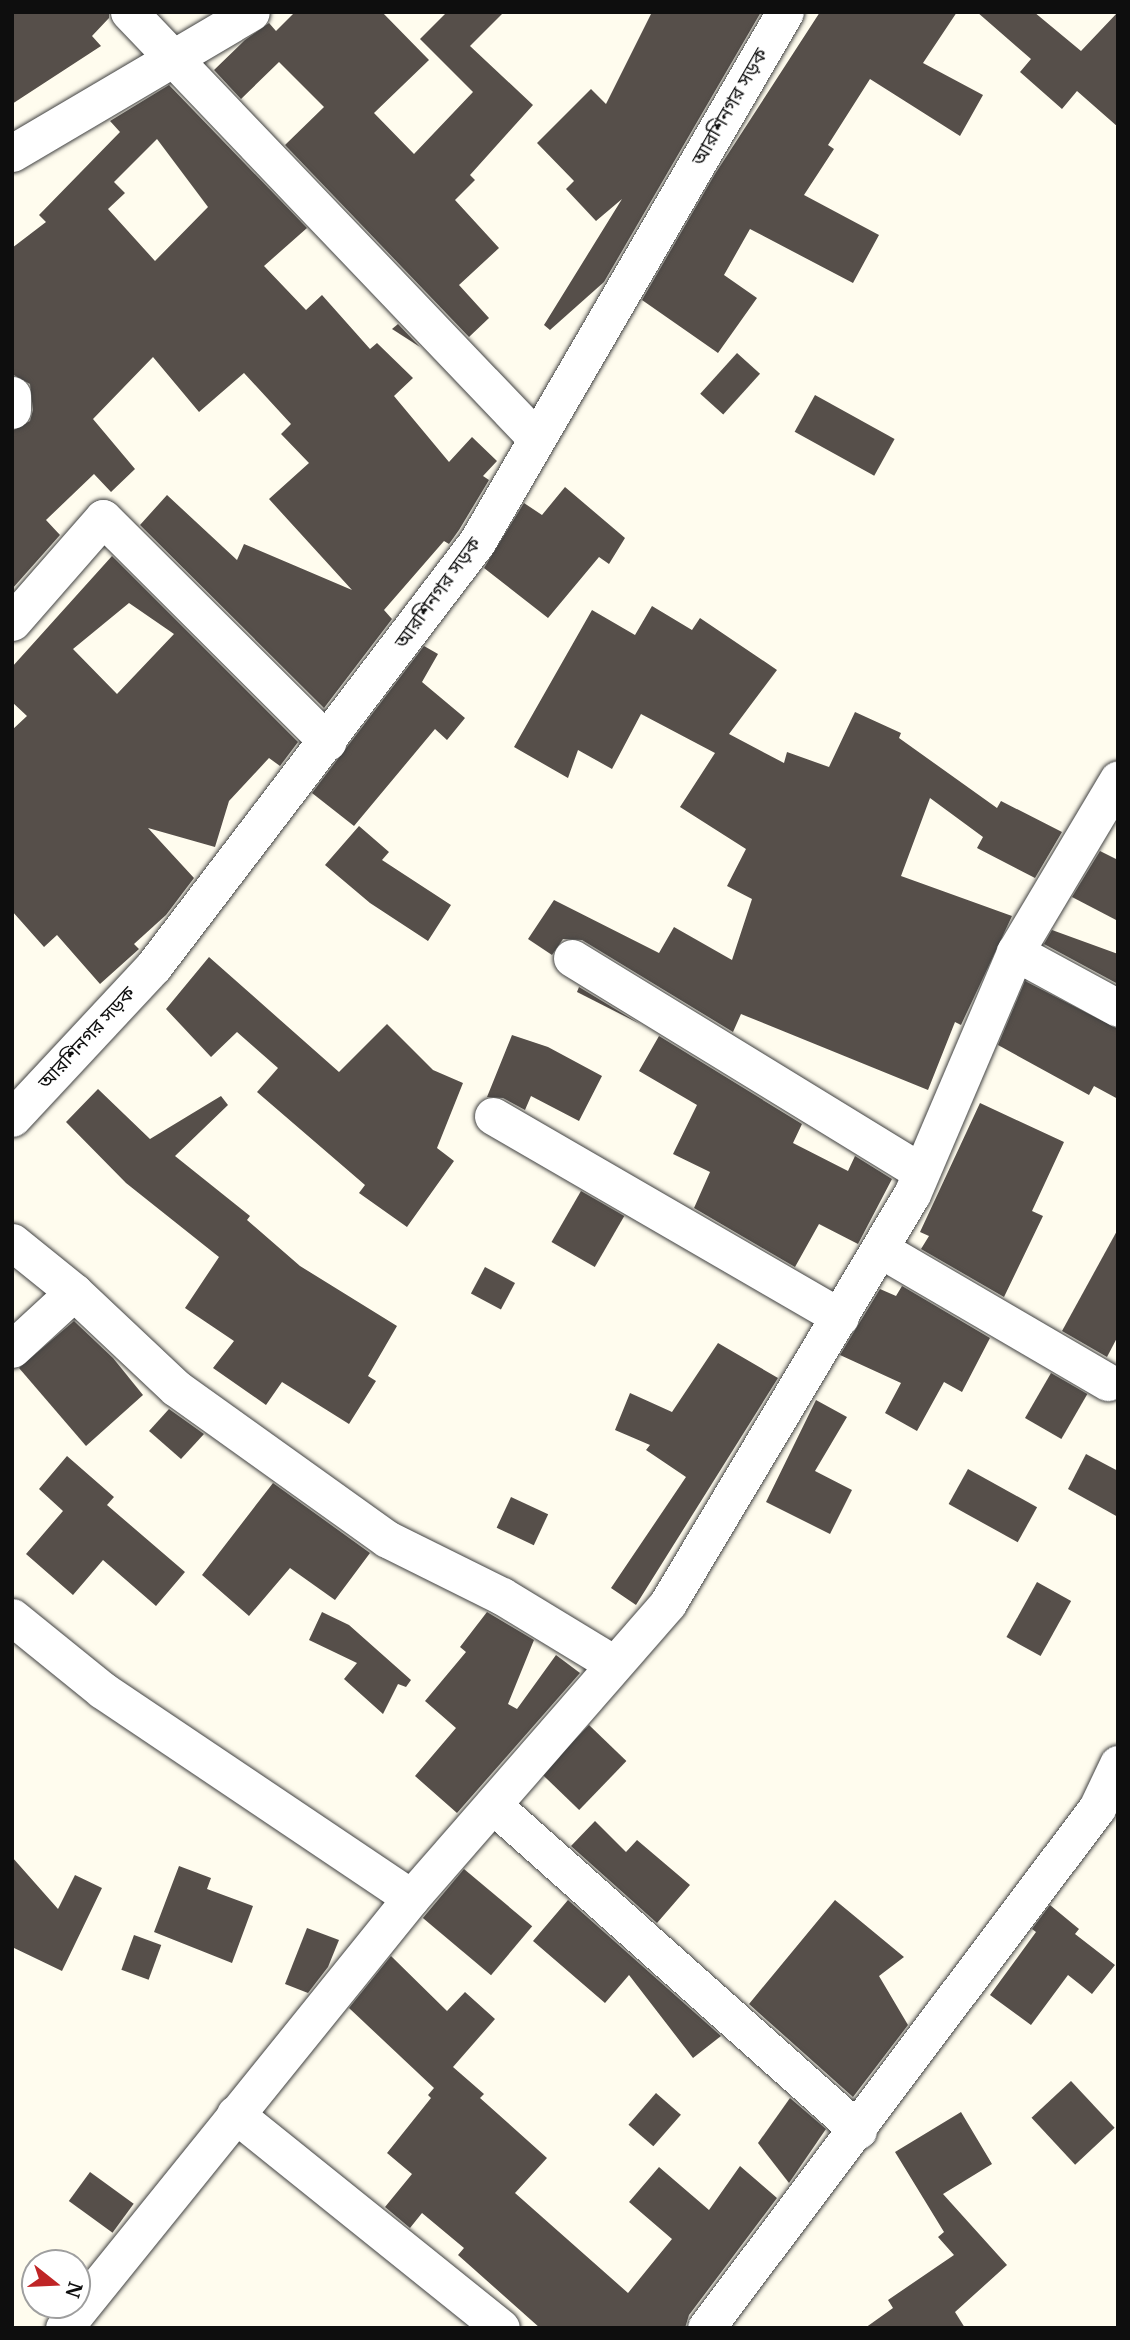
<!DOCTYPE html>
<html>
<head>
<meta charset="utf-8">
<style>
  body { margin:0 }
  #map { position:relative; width:1130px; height:2340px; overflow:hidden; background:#fffcee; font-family:Merriweather,"Noto Sans Bengali",serif }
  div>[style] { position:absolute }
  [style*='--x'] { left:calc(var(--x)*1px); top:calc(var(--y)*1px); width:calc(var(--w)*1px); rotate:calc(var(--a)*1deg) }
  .building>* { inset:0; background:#564f4a; transform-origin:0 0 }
  .roads { filter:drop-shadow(0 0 2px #414141) drop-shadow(0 0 2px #414141) }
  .minor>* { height:37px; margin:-18.5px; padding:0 18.5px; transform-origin:18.5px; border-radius:18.5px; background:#fff }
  span { translate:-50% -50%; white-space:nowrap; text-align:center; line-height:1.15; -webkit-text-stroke:7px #fff; paint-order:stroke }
  .street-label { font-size:19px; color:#0e0e0e }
  .frame { position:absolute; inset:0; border:14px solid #0e0e0e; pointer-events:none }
  .north { position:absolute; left:21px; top:2249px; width:70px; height:70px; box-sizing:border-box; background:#fff; border:2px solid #9f9f9f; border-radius:50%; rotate:108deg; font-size:19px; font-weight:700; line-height:28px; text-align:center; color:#0e0e0e }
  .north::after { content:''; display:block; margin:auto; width:24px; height:32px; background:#bf2526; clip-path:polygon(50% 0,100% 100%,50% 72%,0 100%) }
</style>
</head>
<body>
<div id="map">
  <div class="building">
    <i style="clip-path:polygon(12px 12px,109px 12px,109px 18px,92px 36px,101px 46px,12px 104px)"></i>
    <i style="clip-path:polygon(295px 12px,382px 12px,429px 60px,374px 113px,414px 154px,473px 92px,420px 39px,447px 12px,504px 12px,470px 46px,533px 105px,470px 175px,475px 180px,455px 200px,499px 248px,459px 285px,489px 318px,469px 337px,285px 145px,324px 107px,279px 62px,241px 99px,214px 70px,245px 40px,269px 23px,276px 31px)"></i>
    <i style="clip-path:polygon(652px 12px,761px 12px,604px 282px,550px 330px,544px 325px,622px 199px,596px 221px,566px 189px,574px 181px,537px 143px,591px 89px,606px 104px)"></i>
    <i style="clip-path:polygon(820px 12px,957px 12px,923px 63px,983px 95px,960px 136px,870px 79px,828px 145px,834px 149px,804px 195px,879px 235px,853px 283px,750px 229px,724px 275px,757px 298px,718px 353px,642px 300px,715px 174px)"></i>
    <i style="clip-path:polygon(977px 12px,1034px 12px,1081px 51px,1118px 12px,1118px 127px,1077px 91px,1062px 109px,1020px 72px,1031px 59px)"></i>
    <i style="clip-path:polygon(evenodd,169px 85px,307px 228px,264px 266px,306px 310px,322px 295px,370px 349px,377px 343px,413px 378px,394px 396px,449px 462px,472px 437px,497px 461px,483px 476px,489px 480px,459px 530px,449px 544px,444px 541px,384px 610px,392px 619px,324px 708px,140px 525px,167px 495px,237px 560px,244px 544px,352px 590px,269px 499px,309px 463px,281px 434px,291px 424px,244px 373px,199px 412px,153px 357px,93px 419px,135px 469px,111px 492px,94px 474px,46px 520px,60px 535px,12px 589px,12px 431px,30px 421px,33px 410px,30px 384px,12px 374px,12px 248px,46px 222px,39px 215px,120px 132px,110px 121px,169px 85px,157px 139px,208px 207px,155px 261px,108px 209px,125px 193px,114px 182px,157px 139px)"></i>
    <i style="clip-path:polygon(398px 324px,420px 347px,392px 329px)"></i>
    <i style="left:737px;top:353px;width:31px;height:55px;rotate:42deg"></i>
    <i style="left:815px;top:395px;width:91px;height:42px;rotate:29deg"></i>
    <i style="clip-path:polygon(565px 487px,625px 538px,609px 564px,599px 557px,548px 618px,484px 568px,524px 503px,542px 515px)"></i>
    <i style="clip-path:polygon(evenodd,112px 556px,298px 742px,280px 766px,269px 758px,229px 801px,215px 847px,148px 828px,194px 878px,166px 915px,134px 944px,139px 949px,100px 984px,57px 935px,44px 947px,12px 911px,12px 730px,27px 716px,12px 702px,12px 667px,112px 556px,129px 603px,174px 634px,117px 694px,73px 649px,129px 603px)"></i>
    <i style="clip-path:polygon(652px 606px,692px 630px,700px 618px,777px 670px,729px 734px,784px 763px,787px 752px,829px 767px,855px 712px,901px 733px,899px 738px,997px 808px,1001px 801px,1062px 832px,1035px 878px,977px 848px,983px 837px,930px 798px,901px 876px,1012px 916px,961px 1025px,955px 1022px,928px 1090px,741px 1014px,733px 1032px,582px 940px,563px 939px,552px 955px,528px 939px,554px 900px,659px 953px,674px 927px,732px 960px,752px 899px,727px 886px,746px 849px,680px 807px,715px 753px,641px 714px,612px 769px,578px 750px,568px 778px,514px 747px,592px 610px,635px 635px)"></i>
    <i style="clip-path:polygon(424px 646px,438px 654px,422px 682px,465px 718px,447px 740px,435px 729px,354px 826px,312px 793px)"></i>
    <i style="clip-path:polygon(359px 826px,389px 852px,382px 860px,451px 905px,428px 941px,370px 903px,325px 865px)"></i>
    <i style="clip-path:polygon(1100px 851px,1118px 860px,1118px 921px,1072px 897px)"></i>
    <i style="clip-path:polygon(1052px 930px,1118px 954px,1118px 984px,1044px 944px)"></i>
    <i style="clip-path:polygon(209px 957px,339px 1072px,387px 1024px,433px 1070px,463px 1083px,437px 1148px,454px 1161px,407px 1227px,359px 1193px,365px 1185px,257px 1092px,278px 1068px,237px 1032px,211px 1057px,166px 1009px)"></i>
    <i style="clip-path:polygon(1025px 981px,1118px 1029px,1118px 1099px,1094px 1086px,1089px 1095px,998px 1045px)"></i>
    <i style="clip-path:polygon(579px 987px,640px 1024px,577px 992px)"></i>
    <i style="clip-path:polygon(512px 1035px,548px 1047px,602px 1076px,579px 1121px,531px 1096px,525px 1110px,503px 1098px,487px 1097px)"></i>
    <i style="clip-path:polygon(659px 1036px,802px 1124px,793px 1143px,848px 1171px,855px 1156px,892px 1179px,858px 1244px,819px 1224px,795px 1267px,694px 1208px,710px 1172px,673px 1154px,697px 1105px,639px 1071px)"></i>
    <i style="clip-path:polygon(98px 1089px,150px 1139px,221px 1096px,228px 1105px,175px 1156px,250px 1216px,247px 1220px,300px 1266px,397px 1326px,368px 1376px,376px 1381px,349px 1424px,282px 1382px,266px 1405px,213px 1368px,234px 1341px,185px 1308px,219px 1257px,126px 1183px,66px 1122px)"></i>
    <i style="clip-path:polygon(980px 1103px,1064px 1142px,1032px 1211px,1043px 1216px,1004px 1297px,921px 1249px,929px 1236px,920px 1232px)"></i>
    <i style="left:581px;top:1191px;width:50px;height:59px;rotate:30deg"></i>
    <i style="clip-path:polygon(1118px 1229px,1118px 1336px,1107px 1357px,1062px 1331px)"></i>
    <i style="left:485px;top:1267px;width:34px;height:30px;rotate:28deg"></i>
    <i style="clip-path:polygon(902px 1286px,990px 1338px,962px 1392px,944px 1382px,917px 1431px,885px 1413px,901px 1383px,840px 1355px,880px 1289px,896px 1296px)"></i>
    <i style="clip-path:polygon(74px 1321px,113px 1358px,143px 1395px,86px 1446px,19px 1368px)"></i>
    <i style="clip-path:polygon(718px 1343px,778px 1378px,636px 1605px,611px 1588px,686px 1477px,646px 1450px,650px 1445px,615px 1430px,630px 1393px,672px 1412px)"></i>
    <i style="left:1051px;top:1373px;width:42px;height:52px;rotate:30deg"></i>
    <i style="clip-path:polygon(816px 1400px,847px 1417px,815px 1471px,852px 1490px,830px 1534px,766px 1502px)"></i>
    <i style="clip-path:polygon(169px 1409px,204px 1434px,181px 1459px,149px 1431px)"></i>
    <i style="clip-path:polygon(1086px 1454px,1118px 1471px,1118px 1517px,1068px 1489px)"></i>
    <i style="clip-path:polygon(67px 1456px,114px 1497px,107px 1505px,185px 1572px,156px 1606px,103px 1560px,73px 1595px,26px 1554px,63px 1511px,39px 1489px)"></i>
    <i style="left:968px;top:1469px;width:79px;height:40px;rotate:29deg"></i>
    <i style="clip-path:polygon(273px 1483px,370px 1553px,335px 1600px,290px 1568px,249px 1616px,202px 1575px)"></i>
    <i style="left:511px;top:1497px;width:41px;height:34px;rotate:25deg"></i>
    <i style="left:1037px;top:1582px;width:39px;height:63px;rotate:29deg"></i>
    <i style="clip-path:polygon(322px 1612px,349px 1625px,411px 1680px,406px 1687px,398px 1684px,383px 1714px,344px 1679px,357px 1663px,309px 1640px)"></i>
    <i style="clip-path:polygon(487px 1612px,534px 1640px,508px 1704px,517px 1709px,556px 1655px,580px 1673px,457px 1813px,415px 1776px,456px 1728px,425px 1701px,466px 1652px,460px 1647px)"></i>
    <i style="left:589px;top:1725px;width:52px;height:68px;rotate:44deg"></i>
    <i style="clip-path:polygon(595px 1821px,626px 1852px,637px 1840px,690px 1885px,657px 1923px,571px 1846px)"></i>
    <i style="clip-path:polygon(12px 1857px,58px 1909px,75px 1875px,102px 1888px,62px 1971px,12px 1947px)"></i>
    <i style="clip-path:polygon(179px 1866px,211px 1878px,207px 1889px,253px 1906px,232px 1963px,154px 1932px)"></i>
    <i style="left:464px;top:1869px;width:89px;height:64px;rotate:40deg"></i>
    <i style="clip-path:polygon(568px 1900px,721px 2036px,693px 2058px,629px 1975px,605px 2003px,533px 1941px)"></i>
    <i style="clip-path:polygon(835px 1900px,904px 1957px,879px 1976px,908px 2025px,853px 2097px,749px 2004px)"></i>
    <i style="clip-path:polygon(1050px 1905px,1079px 1929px,1075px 1934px,1115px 1965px,1092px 1994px,1068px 1975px,1031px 2025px,990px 1995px,1036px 1932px,1032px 1929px)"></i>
    <i style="clip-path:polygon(307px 1928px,339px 1940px,328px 1967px,308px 1993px,285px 1984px)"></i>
    <i style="left:134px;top:1935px;width:29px;height:37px;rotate:20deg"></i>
    <i style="clip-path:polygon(391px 1956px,447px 2011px,465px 1992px,495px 2019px,453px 2067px,484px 2094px,480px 2098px,547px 2158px,515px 2193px,628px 2293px,672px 2239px,629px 2202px,659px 2167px,709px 2210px,740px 2166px,777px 2198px,689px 2315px,685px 2328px,540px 2328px,458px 2255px,464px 2248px,422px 2213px,410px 2228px,385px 2207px,412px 2174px,387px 2153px,431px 2098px,428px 2095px,434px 2088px,349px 2008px)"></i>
    <i style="left:1071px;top:2081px;width:64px;height:54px;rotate:47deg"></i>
    <i style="left:656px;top:2093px;width:33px;height:42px;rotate:41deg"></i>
    <i style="clip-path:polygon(790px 2098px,826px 2129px,789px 2183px,758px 2143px)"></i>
    <i style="clip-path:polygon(961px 2112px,992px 2164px,943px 2194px,1007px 2265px,955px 2312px,965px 2328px,865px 2328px,893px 2308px,888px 2300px,954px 2255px,938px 2237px,944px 2232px,895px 2152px)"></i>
    <i style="left:90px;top:2172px;width:54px;height:36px;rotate:36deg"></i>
  </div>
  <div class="roads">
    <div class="minor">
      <i style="--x:129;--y:12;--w:589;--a:46.31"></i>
      <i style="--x:12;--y:153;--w:277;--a:-30.5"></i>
      <i style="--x:12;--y:395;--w:15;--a:90"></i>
      <i style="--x:12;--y:622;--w:138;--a:-48.8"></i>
      <i style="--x:103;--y:518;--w:317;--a:44.9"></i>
      <i style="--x:1015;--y:952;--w:117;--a:28.5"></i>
      <i style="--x:572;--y:958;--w:409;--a:31.5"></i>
      <i style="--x:493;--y:1116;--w:401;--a:30.1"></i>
      <i style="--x:12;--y:1118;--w:207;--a:-47"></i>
      <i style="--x:153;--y:967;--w:534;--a:-52.68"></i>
      <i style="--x:477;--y:542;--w:613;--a:-59.84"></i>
      <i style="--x:12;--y:1242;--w:80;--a:38.9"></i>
      <i style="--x:74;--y:1292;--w:140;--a:43.3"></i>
      <i style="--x:176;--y:1388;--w:259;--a:35.6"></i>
      <i style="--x:387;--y:1539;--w:128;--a:26.4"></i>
      <i style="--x:502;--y:1596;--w:131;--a:31.3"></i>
      <i style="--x:880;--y:1249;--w:264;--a:30.3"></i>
      <i style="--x:12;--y:1349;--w:84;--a:-42.6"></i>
      <i style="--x:12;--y:1617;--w:116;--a:39"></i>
      <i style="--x:102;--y:1690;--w:372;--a:33.9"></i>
      <i style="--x:493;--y:1805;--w:489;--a:41.7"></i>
      <i style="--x:235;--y:2114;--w:341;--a:38.8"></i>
      <i style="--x:64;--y:2328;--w:553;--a:-51.1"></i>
      <i style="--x:411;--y:1898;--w:391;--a:-48.9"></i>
      <i style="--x:668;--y:1603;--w:476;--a:-59.2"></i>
      <i style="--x:912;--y:1194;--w:263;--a:-66.9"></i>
      <i style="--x:1015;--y:952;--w:201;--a:-59.2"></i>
      <i style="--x:706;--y:2328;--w:651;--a:-53.06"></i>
      <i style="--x:1097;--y:1808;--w:49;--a:-64.5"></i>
    </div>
  </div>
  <div class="street-label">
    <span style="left:730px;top:107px;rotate:-60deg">আরশিনগর সড়ক</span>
    <span style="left:438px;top:593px;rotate:-54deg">আরশিনগর সড়ক</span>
    <span style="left:87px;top:1038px;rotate:-47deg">আরশিনগর সড়ক</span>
  </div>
  <div class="frame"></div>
  <div class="north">N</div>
</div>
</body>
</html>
